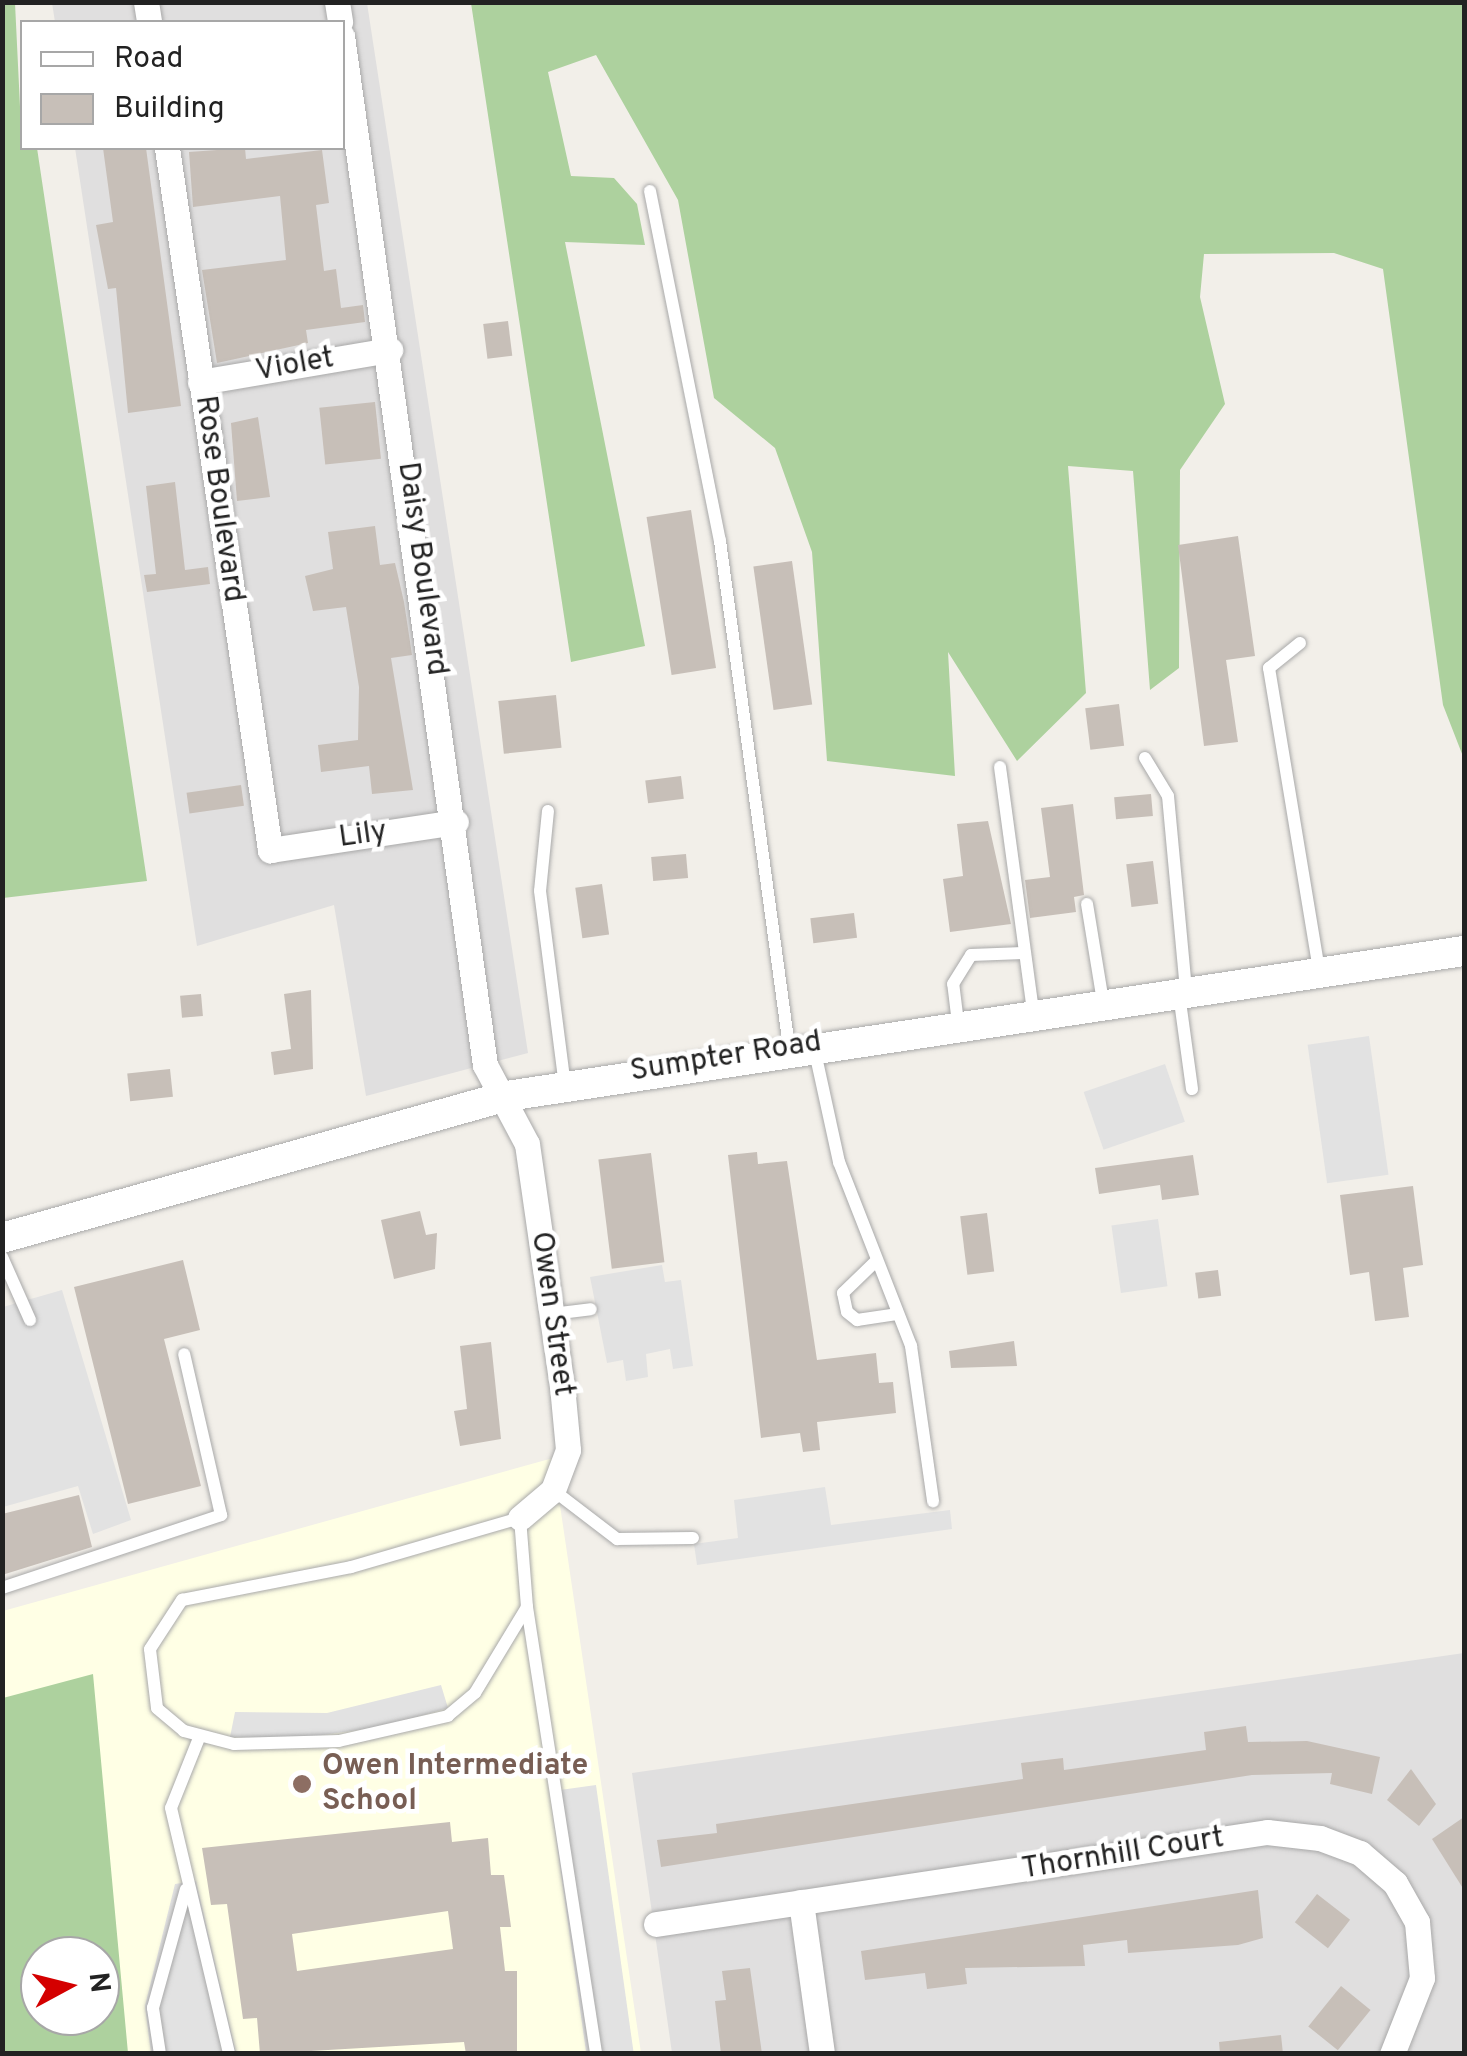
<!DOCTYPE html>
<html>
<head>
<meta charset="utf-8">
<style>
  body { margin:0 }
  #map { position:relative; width:1467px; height:2056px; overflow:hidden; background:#f2efe9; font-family:Overpass,sans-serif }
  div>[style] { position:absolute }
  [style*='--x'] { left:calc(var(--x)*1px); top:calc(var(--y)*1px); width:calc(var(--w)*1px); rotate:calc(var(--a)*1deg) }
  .residential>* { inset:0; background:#e0dfdf }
  .education>* { inset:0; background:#ffffe5 }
  .forest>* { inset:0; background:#add19e }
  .parking>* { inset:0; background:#e2e2e2; transform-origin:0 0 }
  .building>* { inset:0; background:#c7bfb8; transform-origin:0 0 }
  .roads { filter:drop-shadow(0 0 2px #a9a9a9) drop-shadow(0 0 2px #a9a9a9) }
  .service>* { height:12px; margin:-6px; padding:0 6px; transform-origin:6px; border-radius:6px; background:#fff }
  .minor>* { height:25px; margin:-12.5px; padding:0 12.5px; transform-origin:12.5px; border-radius:12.5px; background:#fff }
  .tertiary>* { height:30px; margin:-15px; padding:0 15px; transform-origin:15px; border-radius:15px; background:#fff }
  .dots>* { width:28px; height:28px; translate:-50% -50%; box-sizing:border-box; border:5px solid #fff; border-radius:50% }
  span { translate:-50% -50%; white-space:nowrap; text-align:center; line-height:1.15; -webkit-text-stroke:9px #fff; paint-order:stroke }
  .street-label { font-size:30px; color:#222 }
  .education-label { font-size:30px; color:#785e54; font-weight:700 }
  .left { translate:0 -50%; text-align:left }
  .frame { position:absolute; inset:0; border:5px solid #222; pointer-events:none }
  .legend { position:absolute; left:20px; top:20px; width:325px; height:130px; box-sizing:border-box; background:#fff; border:2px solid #a7a7a7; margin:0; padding:12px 18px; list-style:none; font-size:30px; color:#222 }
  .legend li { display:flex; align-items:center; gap:20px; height:50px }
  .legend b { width:50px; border:2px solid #a7a7a7 }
  .north { position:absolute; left:20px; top:1936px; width:100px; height:100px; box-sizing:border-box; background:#fff; border:2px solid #a7a7a7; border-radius:50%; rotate:83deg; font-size:28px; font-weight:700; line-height:40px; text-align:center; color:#222 }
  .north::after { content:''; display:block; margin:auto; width:35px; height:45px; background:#d40000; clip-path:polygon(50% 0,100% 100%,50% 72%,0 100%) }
</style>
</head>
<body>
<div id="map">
  <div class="residential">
    <i style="clip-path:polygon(52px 3px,367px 3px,528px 1053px,366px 1096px,334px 905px,197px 946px,75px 148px,342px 148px,342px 22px,55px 22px)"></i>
    <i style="clip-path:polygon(1464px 1653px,1464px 2053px,672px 2053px,632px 1773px)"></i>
  </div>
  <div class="education">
    <i style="clip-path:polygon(evenodd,553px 1458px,641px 2053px,3px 2054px,3px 1611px,553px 1458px,40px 1956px,100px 1956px,100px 2016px,40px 2016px,40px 1956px)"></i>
  </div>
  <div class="forest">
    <i style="clip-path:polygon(2px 3px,15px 3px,22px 148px,37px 148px,147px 881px,3px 898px)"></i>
    <i style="clip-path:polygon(471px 3px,1464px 3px,1464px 759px,1443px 705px,1383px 269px,1334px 253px,1204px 254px,1200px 297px,1225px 404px,1180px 470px,1179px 668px,1150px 690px,1133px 471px,1068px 466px,1086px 693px,1017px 761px,948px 652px,955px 776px,827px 761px,812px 552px,775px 448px,714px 398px,678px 200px,596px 55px,548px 72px,571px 176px,614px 178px,637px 204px,645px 245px,565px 242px,645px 646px,571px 662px)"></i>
    <i style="clip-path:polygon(evenodd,93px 1674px,128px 2053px,3px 2053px,3px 1698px,93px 1674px,40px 1956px,100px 1956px,100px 2016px,40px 2016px,40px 1956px)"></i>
  </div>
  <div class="parking">
    <i style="left:1369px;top:1036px;width:140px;height:62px;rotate:82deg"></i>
    <i style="left:1165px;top:1064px;width:61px;height:86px;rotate:71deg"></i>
    <i style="left:1158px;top:1219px;width:68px;height:47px;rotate:82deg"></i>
    <i style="clip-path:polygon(662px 1265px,665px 1282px,681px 1280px,693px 1366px,673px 1369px,670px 1349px,646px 1354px,648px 1377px,626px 1381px,623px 1360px,607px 1363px,590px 1277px)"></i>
    <i style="clip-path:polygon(62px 1290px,131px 1520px,93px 1534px,78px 1486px,3px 1507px,3px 1307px)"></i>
    <i style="clip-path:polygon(825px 1487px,831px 1525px,950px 1510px,952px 1529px,697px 1565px,694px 1544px,738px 1538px,734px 1500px)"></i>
    <i style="clip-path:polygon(441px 1685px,448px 1708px,386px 1726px,288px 1740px,230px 1737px,235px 1712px,327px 1713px)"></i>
    <i style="left:596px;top:1785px;width:271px;height:47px;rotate:82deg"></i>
    <i style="clip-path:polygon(196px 1881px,236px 2053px,151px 2053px,145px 2006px,175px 1884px)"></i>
  </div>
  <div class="building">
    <i style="clip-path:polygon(103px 148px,146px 148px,181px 406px,128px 413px,116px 288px,108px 289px,96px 225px,113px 222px)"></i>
    <i style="clip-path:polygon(245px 148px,246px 159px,322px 150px,329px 203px,316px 205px,324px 271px,336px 269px,341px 308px,363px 305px,365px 322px,306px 330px,308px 343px,217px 363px,202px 270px,286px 260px,280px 196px,193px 207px,189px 152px)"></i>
    <i style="left:508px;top:321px;width:35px;height:25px;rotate:83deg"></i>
    <i style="left:375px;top:402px;width:57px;height:56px;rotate:84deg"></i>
    <i style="clip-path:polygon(258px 417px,270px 497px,237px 501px,231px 423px)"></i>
    <i style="clip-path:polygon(175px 482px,185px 570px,208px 567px,210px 584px,147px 592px,144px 575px,156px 574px,146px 486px)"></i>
    <i style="left:691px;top:510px;width:160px;height:45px;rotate:81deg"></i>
    <i style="clip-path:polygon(375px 526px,380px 565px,395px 563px,404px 602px,412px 655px,391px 658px,413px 790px,372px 794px,369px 766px,321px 772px,318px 745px,358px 740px,359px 687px,346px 607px,313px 611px,305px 576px,333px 569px,328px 532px)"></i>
    <i style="clip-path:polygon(1238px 536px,1255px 656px,1226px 660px,1238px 742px,1204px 746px,1178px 545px)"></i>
    <i style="left:792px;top:561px;width:145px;height:39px;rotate:82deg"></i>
    <i style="left:556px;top:695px;width:53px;height:58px;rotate:84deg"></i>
    <i style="left:1119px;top:704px;width:42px;height:34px;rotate:83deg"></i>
    <i style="left:681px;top:776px;width:23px;height:36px;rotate:83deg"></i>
    <i style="left:241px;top:785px;width:21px;height:55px;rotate:82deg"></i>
    <i style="left:1151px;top:794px;width:22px;height:37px;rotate:85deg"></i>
    <i style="clip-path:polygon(1073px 804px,1084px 895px,1074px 897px,1076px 912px,1030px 918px,1025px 880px,1050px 877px,1041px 808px)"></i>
    <i style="clip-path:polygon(988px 821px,1011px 924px,950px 932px,943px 879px,963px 876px,957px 824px)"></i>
    <i style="left:686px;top:854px;width:24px;height:35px;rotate:85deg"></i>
    <i style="left:1153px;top:861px;width:43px;height:27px;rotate:83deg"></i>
    <i style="left:602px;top:884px;width:51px;height:27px;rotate:82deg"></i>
    <i style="left:854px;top:913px;width:25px;height:44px;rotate:83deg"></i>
    <i style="clip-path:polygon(311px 990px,313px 1069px,274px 1075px,271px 1052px,291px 1049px,284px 994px)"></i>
    <i style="left:201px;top:994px;width:22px;height:21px;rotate:85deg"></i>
    <i style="left:170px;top:1069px;width:28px;height:43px;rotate:84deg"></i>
    <i style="clip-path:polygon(757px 1152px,758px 1164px,787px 1161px,817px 1360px,876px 1353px,879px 1383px,893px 1382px,896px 1413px,817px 1422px,820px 1450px,803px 1452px,800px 1433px,761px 1438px,728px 1155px)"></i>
    <i style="left:651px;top:1153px;width:110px;height:53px;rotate:83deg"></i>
    <i style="clip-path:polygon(1193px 1155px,1199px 1195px,1162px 1200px,1160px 1185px,1099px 1194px,1095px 1168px)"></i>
    <i style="clip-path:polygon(1413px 1186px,1423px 1265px,1403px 1268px,1409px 1317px,1375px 1321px,1369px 1272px,1350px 1275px,1340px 1195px)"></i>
    <i style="clip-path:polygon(420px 1211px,426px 1235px,437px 1233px,435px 1269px,394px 1279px,381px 1220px)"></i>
    <i style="left:987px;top:1213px;width:59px;height:27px;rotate:83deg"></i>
    <i style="clip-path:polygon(183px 1260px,200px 1330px,164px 1339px,201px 1486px,128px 1504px,74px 1287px)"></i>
    <i style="left:1218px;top:1270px;width:26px;height:23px;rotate:83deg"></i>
    <i style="clip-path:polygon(1014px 1341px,1017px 1366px,951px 1368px,949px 1351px)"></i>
    <i style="clip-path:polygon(491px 1342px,501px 1439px,460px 1446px,454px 1411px,467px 1409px,460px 1346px)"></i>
    <i style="clip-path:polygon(79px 1495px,92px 1547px,2px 1575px,2px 1514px)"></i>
    <i style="clip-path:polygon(1246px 1726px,1248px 1742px,1307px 1741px,1380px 1757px,1372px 1794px,1330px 1784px,1332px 1773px,1252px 1775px,661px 1867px,657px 1840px,717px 1833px,716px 1824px,1023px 1779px,1021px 1763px,1063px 1758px,1064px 1770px,1206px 1750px,1204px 1732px)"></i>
    <i style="clip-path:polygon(1411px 1769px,1436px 1804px,1419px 1826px,1387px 1800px)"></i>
    <i style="clip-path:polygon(1464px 1817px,1464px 1890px,1432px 1839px)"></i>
    <i style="clip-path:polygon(evenodd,450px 1822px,452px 1842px,488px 1838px,491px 1875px,504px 1875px,511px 1927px,500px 1927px,505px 1971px,517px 1971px,517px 2054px,466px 2054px,464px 2042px,260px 2054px,257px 2018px,243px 2019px,227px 1904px,211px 1905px,202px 1848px,450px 1822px,448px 1911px,453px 1949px,297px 1971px,292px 1934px,448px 1911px)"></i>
    <i style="clip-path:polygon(1258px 1890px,1263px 1938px,1238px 1945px,1128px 1953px,1127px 1940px,1083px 1945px,1085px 1966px,965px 1968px,967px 1984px,927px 1989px,925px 1973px,865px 1980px,861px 1951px)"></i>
    <i style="left:1317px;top:1894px;width:42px;height:36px;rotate:38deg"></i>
    <i style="clip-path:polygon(750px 1968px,762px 2054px,721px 2054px,715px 2001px,726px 2000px,722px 1971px)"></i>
    <i style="left:1341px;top:1986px;width:38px;height:52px;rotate:39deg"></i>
    <i style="clip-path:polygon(1281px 2035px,1283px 2054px,1220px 2054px,1219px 2042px)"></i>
  </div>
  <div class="roads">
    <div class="service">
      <i style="--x:650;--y:191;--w:357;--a:78.7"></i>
      <i style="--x:720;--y:541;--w:511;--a:82.23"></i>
      <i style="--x:1300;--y:643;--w:40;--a:141"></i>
      <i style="--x:1269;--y:668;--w:307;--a:80.6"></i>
      <i style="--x:1145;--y:758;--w:44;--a:58.8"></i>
      <i style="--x:1168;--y:796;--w:195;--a:84.7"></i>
      <i style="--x:1000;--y:767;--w:247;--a:82.3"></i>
      <i style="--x:548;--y:811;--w:80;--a:95.7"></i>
      <i style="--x:540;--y:891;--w:197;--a:82.7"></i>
      <i style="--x:1087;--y:904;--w:99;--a:80.7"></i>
      <i style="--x:1179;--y:994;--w:96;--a:82.2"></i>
      <i style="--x:958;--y:1023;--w:39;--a:-97"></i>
      <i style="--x:953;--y:984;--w:34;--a:-58"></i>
      <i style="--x:971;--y:955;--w:52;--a:-2.2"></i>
      <i style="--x:815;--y:1052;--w:113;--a:77.7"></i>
      <i style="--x:839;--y:1162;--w:198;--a:68.6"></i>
      <i style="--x:911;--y:1346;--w:157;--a:81.9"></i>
      <i style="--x:2;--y:1257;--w:69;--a:66"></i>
      <i style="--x:876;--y:1261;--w:46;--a:135.9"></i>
      <i style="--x:843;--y:1293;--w:19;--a:78"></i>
      <i style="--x:847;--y:1312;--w:13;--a:39"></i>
      <i style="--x:857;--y:1320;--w:40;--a:-8.5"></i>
      <i style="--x:552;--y:1314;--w:39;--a:-7"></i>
      <i style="--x:553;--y:1490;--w:81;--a:37.4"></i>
      <i style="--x:617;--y:1539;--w:76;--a:-0.8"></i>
      <i style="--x:520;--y:1518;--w:89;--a:85.5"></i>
      <i style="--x:527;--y:1607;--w:100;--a:121.2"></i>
      <i style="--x:475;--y:1693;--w:35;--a:140"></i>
      <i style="--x:448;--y:1716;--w:112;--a:167.1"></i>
      <i style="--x:339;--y:1741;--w:105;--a:178.4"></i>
      <i style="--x:234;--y:1744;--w:52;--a:-165.4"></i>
      <i style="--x:184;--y:1731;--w:35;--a:-140"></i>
      <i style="--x:157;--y:1708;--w:59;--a:-96.8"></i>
      <i style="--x:150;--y:1649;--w:59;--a:-56.9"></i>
      <i style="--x:182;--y:1600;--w:172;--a:-11"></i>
      <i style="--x:351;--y:1567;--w:176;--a:-16.2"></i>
      <i style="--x:2;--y:1588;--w:231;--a:-18.4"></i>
      <i style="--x:221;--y:1515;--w:165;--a:-102.9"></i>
      <i style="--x:527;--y:1607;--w:452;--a:81.2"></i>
      <i style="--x:199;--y:1738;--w:75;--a:111.8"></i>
      <i style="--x:171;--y:1808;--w:253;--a:76.7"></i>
      <i style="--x:160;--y:2054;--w:47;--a:-98.7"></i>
      <i style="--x:153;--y:2008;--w:123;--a:-74.5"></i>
    </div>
    <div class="minor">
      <i style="--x:146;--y:2;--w:20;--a:81"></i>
      <i style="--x:337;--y:2;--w:20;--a:81"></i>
      <i style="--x:342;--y:36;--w:1039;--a:82.09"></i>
      <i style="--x:485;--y:1065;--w:89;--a:62"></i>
      <i style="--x:527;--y:1144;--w:245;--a:81.8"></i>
      <i style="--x:562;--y:1386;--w:64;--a:84.6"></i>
      <i style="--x:568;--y:1450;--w:43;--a:110.6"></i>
      <i style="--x:553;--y:1490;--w:43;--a:139.7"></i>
      <i style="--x:167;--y:148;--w:710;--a:81.65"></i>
      <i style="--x:270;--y:850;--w:188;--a:-8.6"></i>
      <i style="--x:200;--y:382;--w:193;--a:-9.6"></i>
      <i style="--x:801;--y:1902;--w:153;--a:82.1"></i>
      <i style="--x:656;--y:1924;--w:618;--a:-8.56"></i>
      <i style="--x:1267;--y:1832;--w:53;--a:6.5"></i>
      <i style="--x:1320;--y:1838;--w:43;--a:20.6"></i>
      <i style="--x:1360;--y:1853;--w:46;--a:40.6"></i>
      <i style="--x:1395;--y:1883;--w:45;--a:60.6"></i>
      <i style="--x:1417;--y:1922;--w:56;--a:84.9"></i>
      <i style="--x:1422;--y:1978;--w:82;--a:111.5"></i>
    </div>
    <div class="tertiary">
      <i style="--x:2;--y:1238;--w:525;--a:-15.71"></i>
      <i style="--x:507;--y:1096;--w:968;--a:-8.62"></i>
    </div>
  </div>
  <div class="dots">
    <i style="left:302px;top:1784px;background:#8d6e63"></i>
  </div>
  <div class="street-label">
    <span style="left:295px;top:366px;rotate:-10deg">Violet</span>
    <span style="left:218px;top:499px;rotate:82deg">Rose Boulevard</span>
    <span style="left:421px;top:569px;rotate:82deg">Daisy Boulevard</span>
    <span style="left:363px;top:836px;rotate:-8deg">Lily</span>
    <span style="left:726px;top:1058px;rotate:-9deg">Sumpter Road</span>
    <span style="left:551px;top:1314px;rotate:82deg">Owen Street</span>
    <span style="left:1123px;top:1855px;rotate:-9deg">Thornhill Court</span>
  </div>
  <div class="education-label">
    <span class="left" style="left:322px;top:1784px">Owen Intermediate<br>School</span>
  </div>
  <div class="frame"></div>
  <ul class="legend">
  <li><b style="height:12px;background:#fff"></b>Road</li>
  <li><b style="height:28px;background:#c7bfb8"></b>Building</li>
  </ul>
  <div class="north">N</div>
</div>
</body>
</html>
